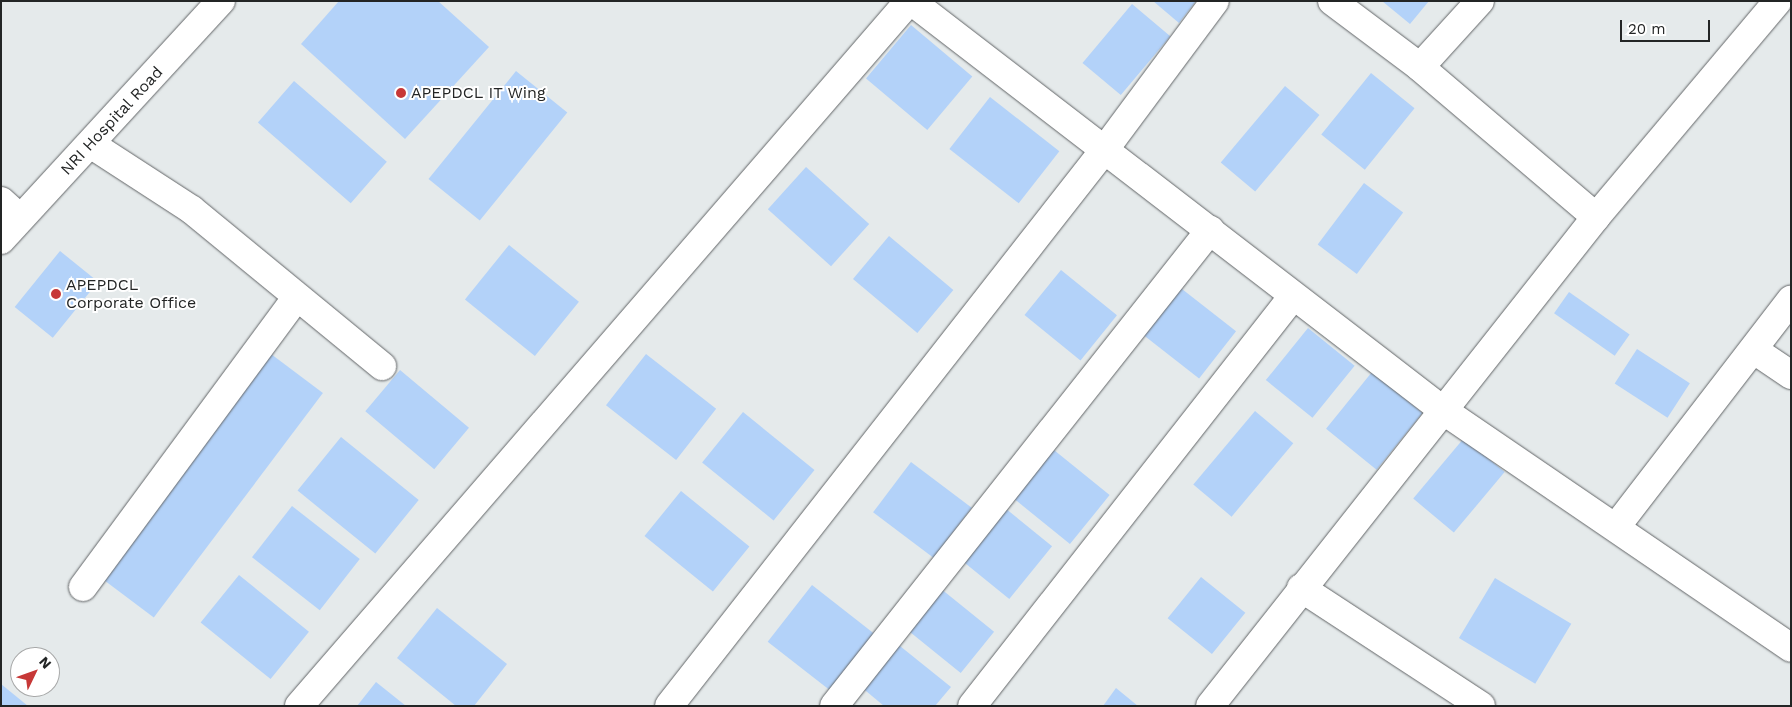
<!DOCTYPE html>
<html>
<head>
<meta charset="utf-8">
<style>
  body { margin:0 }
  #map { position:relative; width:1792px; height:707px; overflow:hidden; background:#e5eaeb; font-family:"Work Sans",sans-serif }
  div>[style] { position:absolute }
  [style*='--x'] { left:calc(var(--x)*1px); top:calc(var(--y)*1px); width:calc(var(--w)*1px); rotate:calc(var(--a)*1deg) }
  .building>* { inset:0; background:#b3d2f9; transform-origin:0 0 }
  .roads { filter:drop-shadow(0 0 1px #626567) drop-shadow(0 0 1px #626567) }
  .street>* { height:28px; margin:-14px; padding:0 14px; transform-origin:14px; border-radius:14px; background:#fff }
  .dots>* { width:14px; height:14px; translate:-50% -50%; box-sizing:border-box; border:2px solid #fff; border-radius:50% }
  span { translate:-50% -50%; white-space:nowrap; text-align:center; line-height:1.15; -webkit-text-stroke:4px #fff; paint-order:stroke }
  .poi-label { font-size:16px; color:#232525 }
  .left { translate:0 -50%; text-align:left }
  .street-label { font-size:16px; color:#232525 }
  .frame { position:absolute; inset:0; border:2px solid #232525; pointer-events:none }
  .north { position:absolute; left:10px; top:647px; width:50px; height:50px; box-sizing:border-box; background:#fff; border:1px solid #a7a8a8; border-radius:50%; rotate:48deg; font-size:14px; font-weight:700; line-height:20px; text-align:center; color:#232525 }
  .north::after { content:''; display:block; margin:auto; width:18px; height:22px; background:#c73837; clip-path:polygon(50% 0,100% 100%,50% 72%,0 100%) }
  .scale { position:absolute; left:1620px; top:20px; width:90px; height:22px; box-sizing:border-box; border:2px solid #232525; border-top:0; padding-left:6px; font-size:15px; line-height:18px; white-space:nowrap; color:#232525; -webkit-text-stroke:4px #fff; paint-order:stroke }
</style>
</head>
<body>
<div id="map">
  <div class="building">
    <i style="clip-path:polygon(339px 1px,438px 1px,489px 47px,405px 139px,301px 44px)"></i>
    <i style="clip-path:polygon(1153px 1px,1196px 1px,1179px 23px)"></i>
    <i style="clip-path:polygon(1382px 1px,1429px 1px,1410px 24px)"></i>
    <i style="left:1132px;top:4px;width:50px;height:77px;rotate:40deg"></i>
    <i style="left:911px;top:25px;width:80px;height:70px;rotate:40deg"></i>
    <i style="left:516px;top:71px;width:66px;height:139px;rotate:39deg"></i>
    <i style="left:1371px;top:73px;width:56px;height:79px;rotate:39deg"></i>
    <i style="left:294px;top:81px;width:123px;height:55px;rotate:41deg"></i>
    <i style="left:1285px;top:86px;width:45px;height:100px;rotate:40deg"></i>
    <i style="left:990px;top:97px;width:88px;height:66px;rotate:38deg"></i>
    <i style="left:806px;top:167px;width:85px;height:57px;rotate:42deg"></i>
    <i style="left:1364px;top:183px;width:49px;height:77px;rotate:37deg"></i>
    <i style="left:889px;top:236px;width:84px;height:56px;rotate:40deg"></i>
    <i style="left:509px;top:245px;width:90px;height:70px;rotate:39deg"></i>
    <i style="left:60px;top:251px;width:49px;height:72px;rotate:39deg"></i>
    <i style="left:1061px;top:270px;width:72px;height:58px;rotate:39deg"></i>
    <i style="left:1173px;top:282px;width:80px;height:60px;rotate:38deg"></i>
    <i style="left:1569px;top:292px;width:74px;height:26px;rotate:35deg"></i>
    <i style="left:1308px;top:328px;width:60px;height:67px;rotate:39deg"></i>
    <i style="left:1637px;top:349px;width:63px;height:41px;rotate:33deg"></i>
    <i style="left:271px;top:354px;width:65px;height:281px;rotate:37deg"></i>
    <i style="left:646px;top:354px;width:89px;height:65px;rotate:38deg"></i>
    <i style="left:400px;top:370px;width:90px;height:54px;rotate:40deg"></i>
    <i style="left:1372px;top:372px;width:65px;height:73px;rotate:39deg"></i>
    <i style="left:1255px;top:411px;width:50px;height:96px;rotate:40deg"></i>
    <i style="left:743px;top:412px;width:92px;height:65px;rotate:39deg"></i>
    <i style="left:341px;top:437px;width:100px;height:69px;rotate:39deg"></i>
    <i style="left:1464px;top:438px;width:53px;height:79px;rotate:40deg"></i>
    <i style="left:1049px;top:446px;width:78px;height:63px;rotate:39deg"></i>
    <i style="left:911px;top:462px;width:76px;height:63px;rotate:37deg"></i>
    <i style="left:681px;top:491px;width:88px;height:58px;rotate:39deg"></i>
    <i style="left:1000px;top:504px;width:67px;height:68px;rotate:39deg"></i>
    <i style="left:292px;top:506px;width:86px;height:65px;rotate:38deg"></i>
    <i style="left:239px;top:575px;width:90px;height:61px;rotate:39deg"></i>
    <i style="left:1201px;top:577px;width:57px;height:53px;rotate:39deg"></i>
    <i style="left:1495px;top:578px;width:89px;height:70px;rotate:31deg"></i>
    <i style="left:935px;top:584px;width:76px;height:53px;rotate:39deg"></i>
    <i style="left:812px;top:585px;width:79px;height:72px;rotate:38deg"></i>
    <i style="clip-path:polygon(437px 608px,507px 664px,474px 706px,456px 706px,397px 658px)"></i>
    <i style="clip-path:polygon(895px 642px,951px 687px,935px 706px,884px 706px,860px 686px)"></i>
    <i style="clip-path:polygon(376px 682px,406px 706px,357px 706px)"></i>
    <i style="clip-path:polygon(1px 684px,28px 706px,1px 706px)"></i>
    <i style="clip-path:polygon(1116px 688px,1138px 706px,1103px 706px)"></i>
  </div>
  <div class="roads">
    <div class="street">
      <i style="--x:911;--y:1;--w:672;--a:37.57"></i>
      <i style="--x:1444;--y:411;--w:420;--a:34.3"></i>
      <i style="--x:1420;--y:67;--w:89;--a:-47.7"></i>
      <i style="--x:92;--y:145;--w:119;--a:33"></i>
      <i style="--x:192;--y:210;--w:246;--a:39.4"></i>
      <i style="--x:1;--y:201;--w:25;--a:42"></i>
      <i style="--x:1596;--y:217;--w:282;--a:-49.9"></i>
      <i style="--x:1;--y:240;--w:325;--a:-47.4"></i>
      <i style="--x:1754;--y:350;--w:45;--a:34"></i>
      <i style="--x:1616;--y:527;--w:287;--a:-52.4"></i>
      <i style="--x:83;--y:587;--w:360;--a:-53.6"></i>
      <i style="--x:1301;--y:588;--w:215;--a:33.2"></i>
      <i style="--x:299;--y:706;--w:932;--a:-49.13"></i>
      <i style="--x:669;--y:706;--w:707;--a:-51.95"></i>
      <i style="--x:1105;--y:149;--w:184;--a:-53.4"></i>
      <i style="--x:834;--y:706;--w:607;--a:-51.69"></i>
      <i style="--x:972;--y:706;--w:521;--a:-51.94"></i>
      <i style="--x:1210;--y:706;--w:623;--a:-51.71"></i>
      <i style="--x:1596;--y:217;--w:231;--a:-139.6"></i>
      <i style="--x:1420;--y:67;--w:110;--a:-143.1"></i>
    </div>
  </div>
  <div class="dots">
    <i style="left:401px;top:93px;background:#c73837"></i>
    <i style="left:56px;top:294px;background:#c73837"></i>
  </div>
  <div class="poi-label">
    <span class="left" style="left:411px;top:93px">APEPDCL IT Wing</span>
    <span class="left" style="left:66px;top:294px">APEPDCL<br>Corporate Office</span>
  </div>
  <div class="street-label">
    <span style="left:112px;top:121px;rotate:-47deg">NRI Hospital Road</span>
  </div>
  <div class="frame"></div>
  <div class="north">N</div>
  <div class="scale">20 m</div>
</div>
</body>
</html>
